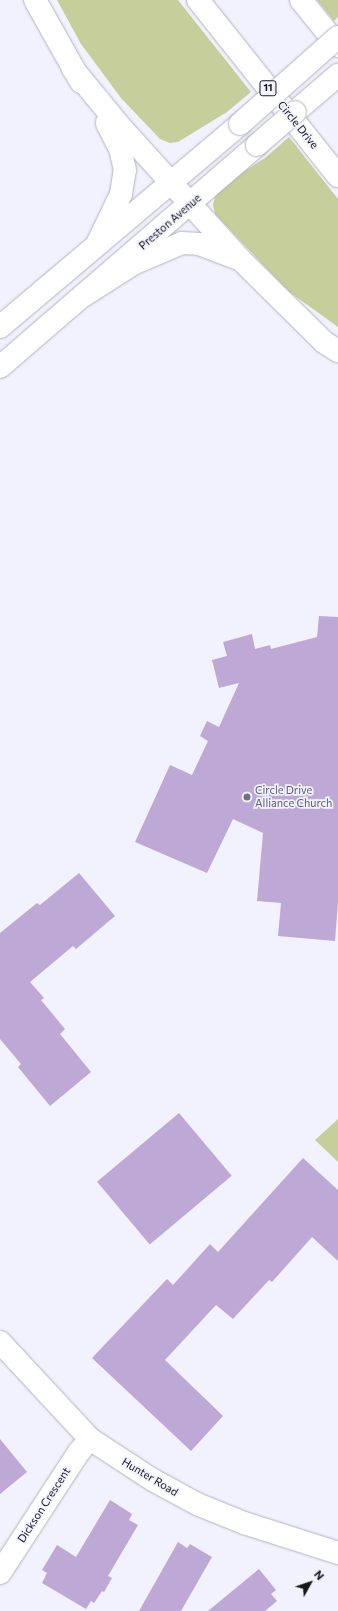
<!DOCTYPE html>
<html>
<head>
<meta charset="utf-8">
<style>
  body { margin:0 }
  #map { position:relative; width:338px; height:1611px; overflow:hidden; background:#f1f2fe; font-family:Commissioner,sans-serif }
  div>[style] { position:absolute }
  [style*='--x'] { left:calc(var(--x)*1px); top:calc(var(--y)*1px); width:calc(var(--w)*1px); rotate:calc(var(--a)*1deg) }
  .green>* { inset:0; background:#c6ce9c }
  .building>* { inset:0; background:#bea8d5; transform-origin:0 0 }
  .roads { filter:drop-shadow(0 0 1px #b3b3bf) drop-shadow(0 0 1px #b3b3bf) }
  .minor>* { height:22px; margin:-11px; padding:0 11px; transform-origin:11px; border-radius:11px; background:#fff }
  .major>* { height:22px; margin:-11px; padding:0 11px; transform-origin:11px; border-radius:11px; background:#fff }
  .highway>* { height:22px; margin:-11px; padding:0 11px; transform-origin:11px; border-radius:11px; background:#fff }
  .bridges { filter:drop-shadow(0 0 1px #b3b3bf) drop-shadow(0 0 1px #b3b3bf) }
  .major-bridge>* { height:22px; margin:-11px; padding:0 11px; transform-origin:11px; border-radius:11px; background:#fff }
  .dots>* { width:11px; height:11px; translate:-50% -50%; box-sizing:border-box; border:2px solid #f1f2fe; border-radius:50% }
  span { translate:-50% -50%; white-space:nowrap; text-align:center; line-height:1.15; -webkit-text-stroke:3.5px #f1f2fe; paint-order:stroke }
  .shield-label span { padding:1px 3px; background:#f1f2fe; border:1px solid; border-radius:3px; -webkit-text-stroke-width:0 }
  .shield-label { font-size:10px; color:#16161a; font-weight:700 }
  .street-label { font-size:11px; color:#16161a }
  .worship-label { font-size:11px; color:#5b616d }
  .left { translate:0 -50%; text-align:left }
  .north { position:absolute; left:290px; top:1563px; width:40px; height:40px; -webkit-text-stroke:3px #f1f2fe; paint-order:stroke; rotate:50deg; font-size:11px; font-weight:700; line-height:16px; text-align:center; color:#16161a }
  .north::after { content:''; display:block; margin:auto; width:14px; height:18px; background:#16161a; clip-path:polygon(50% 0,100% 100%,50% 72%,0 100%) }
</style>
</head>
<body>
<div id="map">
  <div class="green">
    <i style="clip-path:polygon(57px 0,178px 0,251px 92px,227px 112px,178px 142px,170px 143px,160px 139px,121px 98px,81px 44px)"></i>
    <i style="clip-path:polygon(317px 0,338px 0,338px 17px,334px 21px)"></i>
    <i style="clip-path:polygon(289px 137px,338px 199px,338px 327px,288px 291px,215px 214px,213px 205px,216px 193px,222px 185px,265px 158px)"></i>
    <i style="clip-path:polygon(338px 1119px,338px 1162px,315px 1140px)"></i>
  </div>
  <div class="building">
    <i style="clip-path:polygon(319px 616px,338px 617px,338px 902px,335px 941px,278px 936px,281px 903px,257px 901px,263px 833px,233px 819px,207px 873px,135px 842px,170px 765px,192px 775px,208px 741px,200px 736px,207px 721px,219px 727px,239px 683px,219px 688px,212px 660px,227px 656px,223px 642px,252px 634px,255px 649px,270px 645px,271px 649px,317px 637px)"></i>
    <i style="clip-path:polygon(79px 873px,115px 916px,76px 949px,73px 946px,30px 982px,44px 998px,41px 1000px,65px 1029px,60px 1034px,91px 1072px,50px 1106px,18px 1067px,21px 1064px,0 1039px,0 933px,37px 903px,40px 905px)"></i>
    <i style="left:179px;top:1113px;width:82px;height:107px;rotate:50deg"></i>
    <i style="clip-path:polygon(303px 1158px,338px 1190px,338px 1261px,312px 1237px,272px 1282px,269px 1280px,233px 1319px,216px 1305px,165px 1360px,223px 1416px,191px 1451px,92px 1358px,167px 1279px,173px 1285px,210px 1244px,218px 1252px)"></i>
    <i style="clip-path:polygon(0 1439px,27px 1472px,0 1494px)"></i>
    <i style="clip-path:polygon(110px 1500px,132px 1514px,129px 1520px,138px 1525px,108px 1576px,112px 1578px,104px 1592px,102px 1591px,94px 1603px,91px 1601px,86px 1609px,42px 1583px,47px 1573px,42px 1570px,57px 1545px,76px 1557px)"></i>
    <i style="clip-path:polygon(178px 1542px,187px 1548px,190px 1544px,212px 1557px,181px 1611px,139px 1611px)"></i>
    <i style="clip-path:polygon(259px 1569px,276px 1590px,271px 1594px,277px 1601px,265px 1611px,208px 1611px)"></i>
  </div>
  <div class="roads">
    <div class="minor">
      <i style="--x:0;--y:1342;--w:132;--a:47.1"></i>
      <i style="--x:90;--y:1439;--w:75;--a:33.1"></i>
      <i style="--x:153;--y:1480;--w:50;--a:28.6"></i>
      <i style="--x:197;--y:1504;--w:51;--a:22"></i>
      <i style="--x:244;--y:1523;--w:99;--a:17.7"></i>
      <i style="--x:0;--y:1573;--w:145;--a:-56.9"></i>
      <i style="--x:79;--y:1452;--w:17;--a:-50"></i>
    </div>
    <div class="major">
      <i style="--x:295;--y:112;--w:57;--a:-40.7"></i>
      <i style="--x:0;--y:327;--w:314;--a:-40.2"></i>
      <i style="--x:0;--y:367;--w:340;--a:-40.8"></i>
    </div>
    <div class="highway">
      <i style="--x:35;--y:0;--w:94;--a:60.7"></i>
      <i style="--x:198;--y:0;--w:225;--a:51.5"></i>
      <i style="--x:301;--y:0;--w:59;--a:51.2"></i>
      <i style="--x:73;--y:69;--w:72;--a:50.6"></i>
      <i style="--x:119;--y:125;--w:181;--a:47.9"></i>
      <i style="--x:240;--y:259;--w:118;--a:44.7"></i>
      <i style="--x:324;--y:342;--w:17;--a:33"></i>
      <i style="--x:97;--y:244;--w:55;--a:-64.4"></i>
      <i style="--x:121;--y:194;--w:24;--a:-81"></i>
      <i style="--x:125;--y:170;--w:22;--a:-103"></i>
      <i style="--x:120;--y:149;--w:29;--a:-117"></i>
      <i style="--x:83;--y:296;--w:59;--a:-32.6"></i>
      <i style="--x:133;--y:264;--w:53;--a:-23.2"></i>
      <i style="--x:182;--y:243;--w:17;--a:3"></i>
      <i style="--x:199;--y:244;--w:40;--a:21"></i>
    </div>
  </div>
  <div class="bridges">
    <div class="major-bridge">
      <i style="--x:240;--y:124;--w:131;--a:-41.6"></i>
      <i style="--x:257;--y:145;--w:50;--a:-41"></i>
    </div>
  </div>
  <div class="dots">
    <i style="left:247px;top:797px;background:#6b7280"></i>
  </div>
  <div class="shield-label">
    <span style="left:268px;top:88px">11</span>
  </div>
  <div class="street-label">
    <span style="left:298px;top:125px;rotate:51deg">Circle Drive</span>
    <span style="left:170px;top:222px;rotate:-41deg">Preston Avenue</span>
    <span style="left:150px;top:1477px;rotate:31deg">Hunter Road</span>
    <span style="left:44px;top:1505px;rotate:-57deg">Dickson Crescent</span>
  </div>
  <div class="worship-label">
    <span class="left" style="left:255px;top:797px">Circle Drive<br>Alliance Church</span>
  </div>
  <div class="north">N</div>
</div>
</body>
</html>
